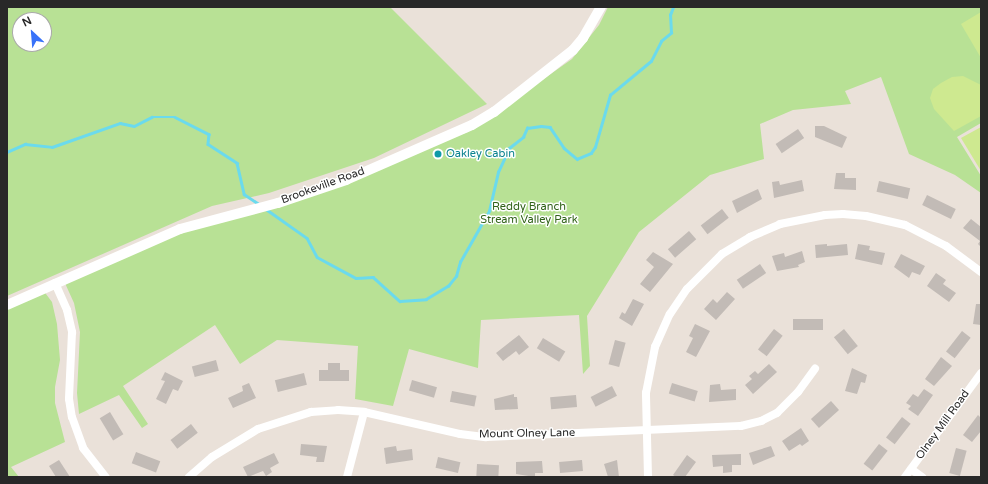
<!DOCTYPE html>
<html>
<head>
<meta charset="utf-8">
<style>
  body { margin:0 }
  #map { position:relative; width:988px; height:484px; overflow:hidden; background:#eae1d9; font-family:"Varela Round",sans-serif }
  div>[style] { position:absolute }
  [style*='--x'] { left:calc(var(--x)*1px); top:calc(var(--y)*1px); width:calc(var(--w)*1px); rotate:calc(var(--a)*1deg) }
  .green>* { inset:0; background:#b8e195 }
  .pitch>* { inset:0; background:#cee990 }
  .stream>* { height:2.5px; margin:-1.25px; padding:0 1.25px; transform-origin:1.25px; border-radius:1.25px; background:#6bdaed }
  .building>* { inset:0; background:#c2bbb6; transform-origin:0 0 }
  .minor>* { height:8px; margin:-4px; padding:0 4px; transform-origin:4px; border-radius:4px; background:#fff }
  .tertiary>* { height:10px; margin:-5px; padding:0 5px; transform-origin:5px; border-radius:5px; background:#fff }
  .dots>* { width:11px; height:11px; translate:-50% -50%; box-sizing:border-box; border:2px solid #fff; border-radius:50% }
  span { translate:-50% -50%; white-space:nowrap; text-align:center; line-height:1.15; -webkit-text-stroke:3px #fff; paint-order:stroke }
  .culture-label { font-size:11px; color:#0d838f }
  .left { translate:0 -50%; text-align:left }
  .street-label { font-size:11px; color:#282828 }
  .park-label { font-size:11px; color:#316319 }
  .frame { position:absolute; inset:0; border:8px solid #282828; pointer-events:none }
  .north { position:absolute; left:12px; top:12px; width:40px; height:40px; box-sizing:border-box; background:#fff; border:1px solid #a9a9a9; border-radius:50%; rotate:334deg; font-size:11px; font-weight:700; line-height:16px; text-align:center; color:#282828 }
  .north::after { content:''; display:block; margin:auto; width:14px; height:18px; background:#3872f9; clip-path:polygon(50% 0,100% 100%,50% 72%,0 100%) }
</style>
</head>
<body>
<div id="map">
  <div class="green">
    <i style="clip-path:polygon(evenodd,7px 7px,390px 7px,487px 104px,374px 158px,269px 193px,212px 206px,7px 296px,7px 7px,20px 20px,44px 20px,44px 44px,20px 44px,20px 20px)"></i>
    <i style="clip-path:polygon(608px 7px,981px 7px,981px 123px,957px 137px,981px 176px,981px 193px,955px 175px,909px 154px,881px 77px,845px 91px,851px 104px,793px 110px,760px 124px,764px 159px,710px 175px,639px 232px,587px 316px,590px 366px,583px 374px,579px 315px,481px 320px,478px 368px,409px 349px,393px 406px,355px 399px,358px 346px,277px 340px,240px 364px,215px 325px,123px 386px,148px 424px,142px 428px,119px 395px,79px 414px,77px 393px,80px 332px,74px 303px,64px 281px,129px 250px,468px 132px,572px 59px,599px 25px)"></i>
    <i style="clip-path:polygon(43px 290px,52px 302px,57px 324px,60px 360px,55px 387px,55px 403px,65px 442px,11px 467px,19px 477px,7px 477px,7px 307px)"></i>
  </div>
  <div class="pitch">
    <i style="clip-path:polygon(981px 12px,981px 58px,961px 24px)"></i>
    <i style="clip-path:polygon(963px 76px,981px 85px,981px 116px,954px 131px,934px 109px,930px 98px,933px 89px,941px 83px,952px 77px)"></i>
    <i style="clip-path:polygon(981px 127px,981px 171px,961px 138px)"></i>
  </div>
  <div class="stream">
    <i style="--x:7;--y:152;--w:20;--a:-24"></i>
    <i style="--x:25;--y:144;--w:27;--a:6"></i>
    <i style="--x:52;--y:147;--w:72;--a:-19.4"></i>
    <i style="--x:120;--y:123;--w:14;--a:12"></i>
    <i style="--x:134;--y:126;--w:20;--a:-27"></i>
    <i style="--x:152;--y:117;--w:23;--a:0"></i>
    <i style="--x:175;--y:117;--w:38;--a:27"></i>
    <i style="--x:209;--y:134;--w:10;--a:96"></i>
    <i style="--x:208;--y:144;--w:35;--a:33"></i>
    <i style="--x:237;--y:163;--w:32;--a:77"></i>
    <i style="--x:244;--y:194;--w:18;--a:34"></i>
    <i style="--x:266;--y:209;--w:50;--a:35.3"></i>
    <i style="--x:307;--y:238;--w:21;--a:62"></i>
    <i style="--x:317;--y:257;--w:44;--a:28.3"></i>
    <i style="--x:356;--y:278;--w:17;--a:-3"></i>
    <i style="--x:373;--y:277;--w:36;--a:42"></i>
    <i style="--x:400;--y:301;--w:26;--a:-4"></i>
    <i style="--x:426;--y:299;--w:26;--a:-31"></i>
    <i style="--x:448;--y:286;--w:13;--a:-51"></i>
    <i style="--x:456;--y:276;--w:15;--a:-74"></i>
    <i style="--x:460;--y:262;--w:59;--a:-60.4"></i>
    <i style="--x:489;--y:211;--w:40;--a:-77"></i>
    <i style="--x:498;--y:172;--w:26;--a:-65"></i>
    <i style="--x:509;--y:148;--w:18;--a:-38"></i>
    <i style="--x:523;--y:137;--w:10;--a:-66"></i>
    <i style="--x:527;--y:128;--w:14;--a:-8"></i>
    <i style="--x:541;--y:126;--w:9;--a:6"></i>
    <i style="--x:550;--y:127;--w:25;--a:56"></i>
    <i style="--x:564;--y:148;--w:17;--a:40"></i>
    <i style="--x:577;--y:159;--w:15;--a:-23"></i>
    <i style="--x:591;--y:153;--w:7;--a:-56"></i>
    <i style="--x:595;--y:147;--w:54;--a:-73.9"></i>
    <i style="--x:610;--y:95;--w:53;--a:-39.7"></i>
    <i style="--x:651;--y:61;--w:22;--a:-63"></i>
    <i style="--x:661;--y:41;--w:13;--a:-39"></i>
    <i style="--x:671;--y:33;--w:18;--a:-93"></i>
    <i style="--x:670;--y:15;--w:9;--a:-69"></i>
  </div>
  <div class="building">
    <i style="clip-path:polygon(815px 126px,824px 126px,847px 137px,842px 148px,815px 137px)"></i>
    <i style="left:798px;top:129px;width:11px;height:27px;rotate:56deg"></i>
    <i style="left:441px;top:149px;width:5px;height:9px;rotate:68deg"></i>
    <i style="clip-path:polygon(836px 173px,845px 173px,845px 178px,856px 178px,856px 190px,834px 189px)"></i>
    <i style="clip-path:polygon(802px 180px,804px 191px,774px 198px,772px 182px,779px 181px,780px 185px)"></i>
    <i style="left:879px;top:181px;width:32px;height:11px;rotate:13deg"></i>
    <i style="clip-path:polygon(758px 189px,762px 199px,737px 213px,732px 201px)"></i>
    <i style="left:927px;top:195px;width:32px;height:11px;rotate:26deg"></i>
    <i style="left:722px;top:209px;width:11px;height:27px;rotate:52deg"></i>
    <i style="clip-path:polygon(971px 219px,981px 227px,981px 247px,978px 244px,980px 241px,963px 228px)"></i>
    <i style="left:689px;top:231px;width:11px;height:28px;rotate:49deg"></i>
    <i style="clip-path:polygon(827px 244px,827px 246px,847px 244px,848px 255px,816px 258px,815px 245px)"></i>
    <i style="clip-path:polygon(858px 244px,870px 246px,869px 250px,885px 253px,882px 265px,855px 259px)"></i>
    <i style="clip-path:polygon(802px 251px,805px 262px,798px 265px,799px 267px,777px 271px,772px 256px,784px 253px,785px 257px)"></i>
    <i style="clip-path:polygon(653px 252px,673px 264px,650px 292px,640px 284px,654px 267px,646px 260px)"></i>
    <i style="clip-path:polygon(901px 254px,925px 266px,920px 275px,912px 272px,909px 278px,894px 267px)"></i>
    <i style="left:760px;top:264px;width:11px;height:28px;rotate:56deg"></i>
    <i style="clip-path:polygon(936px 273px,946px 280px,943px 284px,956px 293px,949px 302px,927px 286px)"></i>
    <i style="clip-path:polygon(727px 292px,735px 299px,716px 320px,704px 309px,713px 299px,717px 303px)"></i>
    <i style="clip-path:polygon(633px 299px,644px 304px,632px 326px,619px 318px,622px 312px,625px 314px)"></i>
    <i style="clip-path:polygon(976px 304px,981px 304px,981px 325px,973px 324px)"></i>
    <i style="left:823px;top:319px;width:11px;height:30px;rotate:90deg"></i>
    <i style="clip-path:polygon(695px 324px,710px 331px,696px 357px,686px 352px,693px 338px,689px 336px)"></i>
    <i style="left:774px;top:329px;width:11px;height:26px;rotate:38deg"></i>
    <i style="left:844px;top:329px;width:22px;height:13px;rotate:51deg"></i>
    <i style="left:962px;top:331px;width:11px;height:26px;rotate:38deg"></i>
    <i style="clip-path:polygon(519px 335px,529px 347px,519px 355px,516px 351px,503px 361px,496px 353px)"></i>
    <i style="left:543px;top:338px;width:26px;height:12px;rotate:31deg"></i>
    <i style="left:615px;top:340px;width:11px;height:25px;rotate:15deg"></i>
    <i style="clip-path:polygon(941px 357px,952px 366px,934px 386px,925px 379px)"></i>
    <i style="left:216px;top:360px;width:11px;height:25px;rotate:75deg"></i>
    <i style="clip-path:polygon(328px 363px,340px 363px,340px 370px,349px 370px,349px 381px,319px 381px,319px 370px,328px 370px)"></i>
    <i style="clip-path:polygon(769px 364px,777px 372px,753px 394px,745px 385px,752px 379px,749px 376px,755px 371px,758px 374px)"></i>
    <i style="clip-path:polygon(852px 368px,867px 375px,865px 383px,861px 382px,857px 394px,845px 391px)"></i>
    <i style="clip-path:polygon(165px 372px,183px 381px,178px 391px,173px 389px,166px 404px,156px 399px,165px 381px,161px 380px)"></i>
    <i style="left:304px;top:373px;width:12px;height:30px;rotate:76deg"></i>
    <i style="left:412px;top:380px;width:26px;height:11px;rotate:16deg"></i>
    <i style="clip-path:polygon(249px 383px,256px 398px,233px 408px,228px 398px,243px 391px,242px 386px)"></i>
    <i style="left:672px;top:383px;width:27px;height:11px;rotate:17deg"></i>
    <i style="clip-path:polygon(720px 384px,721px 390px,736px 389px,736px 400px,709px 402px,710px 385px)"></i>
    <i style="left:612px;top:386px;width:11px;height:24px;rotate:63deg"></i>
    <i style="clip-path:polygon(924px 389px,933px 395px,918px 416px,908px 409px,911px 406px,906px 403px,913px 394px,918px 397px)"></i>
    <i style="left:452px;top:391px;width:25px;height:11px;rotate:11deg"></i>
    <i style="clip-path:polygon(514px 394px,514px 397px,517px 397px,518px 409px,495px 410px,494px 399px)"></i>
    <i style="left:576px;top:395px;width:12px;height:26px;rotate:85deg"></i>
    <i style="left:831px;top:401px;width:12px;height:27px;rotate:48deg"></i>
    <i style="left:110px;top:412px;width:26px;height:12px;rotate:59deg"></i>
    <i style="clip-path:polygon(978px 415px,981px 418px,981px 431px,972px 442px,963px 435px)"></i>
    <i style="left:902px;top:417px;width:11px;height:26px;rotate:38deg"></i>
    <i style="left:191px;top:424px;width:11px;height:26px;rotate:52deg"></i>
    <i style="clip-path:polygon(801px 428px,809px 441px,802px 446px,800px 444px,789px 451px,782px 441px)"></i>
    <i style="clip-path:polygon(301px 444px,327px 446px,324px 462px,316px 462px,317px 457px,300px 455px)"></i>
    <i style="left:879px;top:444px;width:11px;height:25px;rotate:38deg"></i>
    <i style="clip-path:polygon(396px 446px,397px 451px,412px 449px,413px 460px,386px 464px,384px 448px)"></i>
    <i style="clip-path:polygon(771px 446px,775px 456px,753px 465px,749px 453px)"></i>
    <i style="left:956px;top:448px;width:11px;height:26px;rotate:15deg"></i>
    <i style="left:136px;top:452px;width:26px;height:12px;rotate:21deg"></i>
    <i style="clip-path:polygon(274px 453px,279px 463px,270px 468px,272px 472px,266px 476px,263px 471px,248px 477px,243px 467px)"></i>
    <i style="clip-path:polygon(741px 454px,741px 465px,732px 465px,732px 472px,723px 473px,723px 466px,713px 467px,712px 455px)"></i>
    <i style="clip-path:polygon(687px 455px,696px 462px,685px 477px,676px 477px,673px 475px)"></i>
    <i style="left:438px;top:457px;width:23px;height:11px;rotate:13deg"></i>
    <i style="clip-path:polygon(59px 460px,70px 477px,56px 477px,49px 466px)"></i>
    <i style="left:582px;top:460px;width:11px;height:23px;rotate:85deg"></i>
    <i style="clip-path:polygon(617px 460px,619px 477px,608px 477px,604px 464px)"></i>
    <i style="clip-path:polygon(542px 461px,543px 473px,535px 473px,535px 477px,516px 474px,516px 462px)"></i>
    <i style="left:477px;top:464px;width:22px;height:12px;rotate:3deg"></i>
  </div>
  <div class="minor">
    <i style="--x:55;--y:283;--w:30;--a:66"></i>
    <i style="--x:67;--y:310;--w:23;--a:77"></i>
    <i style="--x:72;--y:332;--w:67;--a:92.6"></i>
    <i style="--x:69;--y:399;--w:18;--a:81"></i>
    <i style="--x:72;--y:417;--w:33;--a:70"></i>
    <i style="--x:83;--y:448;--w:37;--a:52"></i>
    <i style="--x:911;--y:469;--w:14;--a:36"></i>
    <i style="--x:189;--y:477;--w:30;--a:-41"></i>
    <i style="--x:212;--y:457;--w:54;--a:-31.3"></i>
    <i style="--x:258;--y:429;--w:56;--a:-17.8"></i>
    <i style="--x:311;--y:412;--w:27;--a:-4"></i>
    <i style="--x:338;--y:410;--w:26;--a:4"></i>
    <i style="--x:364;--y:412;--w:98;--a:12.9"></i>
    <i style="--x:460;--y:434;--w:26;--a:7"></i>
    <i style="--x:486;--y:437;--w:255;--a:-2.5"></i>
    <i style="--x:741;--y:426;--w:21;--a:-14"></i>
    <i style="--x:761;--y:421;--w:18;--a:-27"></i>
    <i style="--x:777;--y:413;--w:30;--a:-45"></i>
    <i style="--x:798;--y:392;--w:29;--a:-54"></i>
    <i style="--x:347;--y:477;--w:67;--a:-75.3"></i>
    <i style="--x:648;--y:477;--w:84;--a:-91.4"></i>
    <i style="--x:646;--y:393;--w:47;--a:-78.9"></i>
    <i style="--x:655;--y:347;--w:36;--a:-66"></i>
    <i style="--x:670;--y:314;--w:30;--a:-56"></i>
    <i style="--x:687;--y:289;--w:49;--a:-45"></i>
    <i style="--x:722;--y:254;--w:33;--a:-31"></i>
    <i style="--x:750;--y:237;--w:33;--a:-23"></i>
    <i style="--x:780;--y:224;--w:46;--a:-11.3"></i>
    <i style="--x:825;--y:215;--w:18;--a:-3"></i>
    <i style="--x:843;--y:214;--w:23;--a:5"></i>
    <i style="--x:866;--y:216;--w:40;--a:13"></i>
    <i style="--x:905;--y:225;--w:46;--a:27.1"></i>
    <i style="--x:946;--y:246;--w:44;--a:36.6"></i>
    <i style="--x:905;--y:477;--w:129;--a:-53.8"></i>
  </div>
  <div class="tertiary">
    <i style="--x:7;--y:305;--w:189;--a:-23.7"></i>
    <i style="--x:180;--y:229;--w:101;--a:-14.9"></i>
    <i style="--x:278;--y:203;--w:72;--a:-18.7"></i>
    <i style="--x:346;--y:180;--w:137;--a:-23.6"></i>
    <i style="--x:472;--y:125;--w:26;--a:-31"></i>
    <i style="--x:494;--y:112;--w:100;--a:-38.1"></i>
    <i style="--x:573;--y:50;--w:16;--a:-50"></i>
    <i style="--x:583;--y:38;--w:36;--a:-60"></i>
  </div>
  <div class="dots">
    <i style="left:438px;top:154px;background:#0f9aa8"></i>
  </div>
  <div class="culture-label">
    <span class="left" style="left:446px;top:154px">Oakley Cabin</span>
  </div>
  <div class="street-label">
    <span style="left:323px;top:186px;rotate:-20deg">Brookeville Road</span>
    <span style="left:943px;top:425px;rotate:-54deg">Olney Mill Road</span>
    <span style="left:527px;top:434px;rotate:-1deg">Mount Olney Lane</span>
  </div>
  <div class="park-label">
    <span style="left:529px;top:214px">Reddy Branch<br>Stream Valley Park</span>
  </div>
  <div class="frame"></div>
  <div class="north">N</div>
</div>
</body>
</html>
